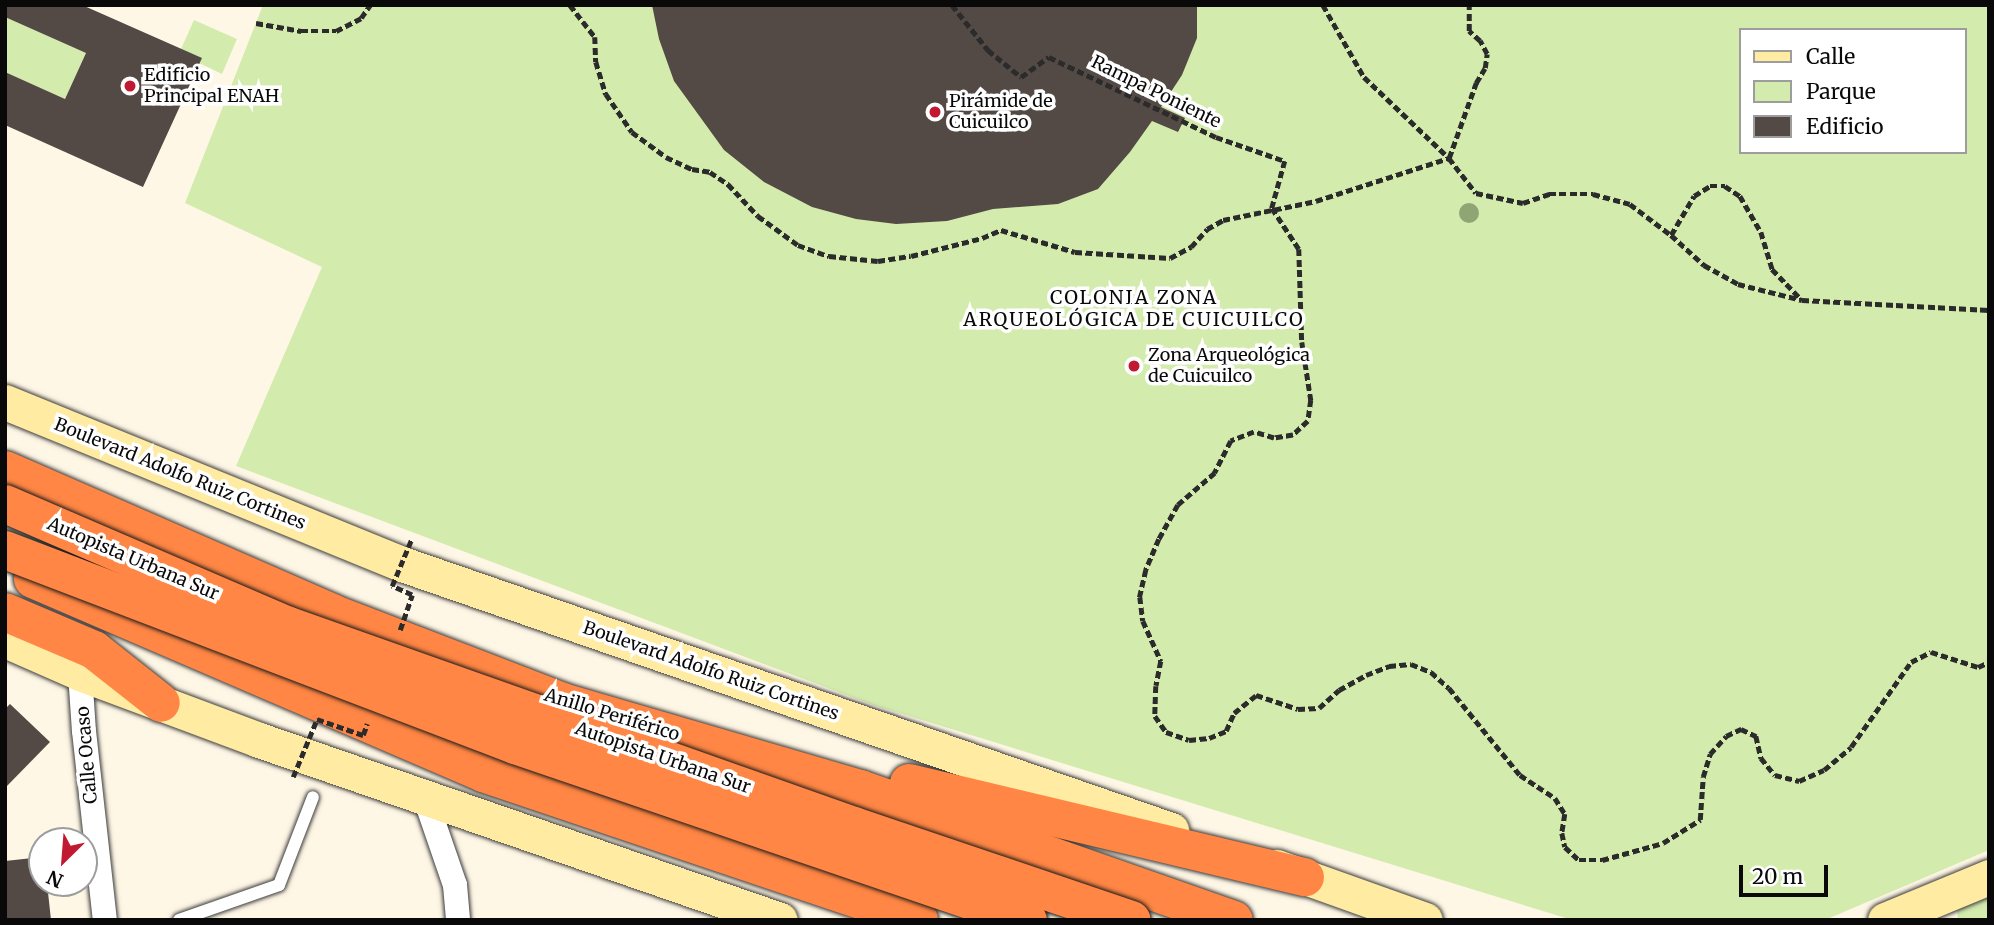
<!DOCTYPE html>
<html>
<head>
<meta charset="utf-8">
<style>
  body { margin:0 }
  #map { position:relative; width:1994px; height:925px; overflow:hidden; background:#fff7e6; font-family:Merriweather,serif }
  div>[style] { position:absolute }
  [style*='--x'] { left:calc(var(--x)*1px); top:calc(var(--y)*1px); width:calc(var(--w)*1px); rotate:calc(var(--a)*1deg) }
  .green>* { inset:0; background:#d4ebae }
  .building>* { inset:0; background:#534945 }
  .path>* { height:4.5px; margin-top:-2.25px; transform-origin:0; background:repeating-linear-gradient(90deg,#2b2b2b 0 7px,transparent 0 10.5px) }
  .roads { filter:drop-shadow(0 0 2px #3c3c3c) drop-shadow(0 0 2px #3c3c3c) }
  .service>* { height:12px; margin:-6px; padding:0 6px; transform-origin:6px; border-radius:6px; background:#fff }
  .minor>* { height:24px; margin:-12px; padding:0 12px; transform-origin:12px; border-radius:12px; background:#fff }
  .secondary>* { height:35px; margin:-17.5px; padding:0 17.5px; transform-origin:17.5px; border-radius:17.5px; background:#ffeba1 }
  .motorway>* { height:38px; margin:-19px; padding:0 19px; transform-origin:19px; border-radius:19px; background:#ff8644 }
  .path-bridge>* { height:4.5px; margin-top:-2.25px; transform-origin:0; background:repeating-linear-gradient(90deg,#2b2b2b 0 7px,transparent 0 10.5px) }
  .bridges { filter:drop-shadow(0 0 2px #1a1a1a) drop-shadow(0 0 2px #1a1a1a) }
  .motorway-bridge>* { height:38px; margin:-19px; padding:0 19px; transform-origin:19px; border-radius:19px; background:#ff8644 }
  .trees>* { width:20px; height:20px; margin:-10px; border-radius:50%; background:#8da674 }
  .dots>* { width:19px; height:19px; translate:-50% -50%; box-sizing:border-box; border:4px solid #fff; border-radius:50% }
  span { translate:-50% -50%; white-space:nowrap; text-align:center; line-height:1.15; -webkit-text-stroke:7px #fff; paint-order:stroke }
  .poi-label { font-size:18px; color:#090909 }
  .left { translate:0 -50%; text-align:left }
  .street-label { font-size:18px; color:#090909 }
  .neighbourhood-label { font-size:19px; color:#090909; letter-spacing:2px }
  .frame { position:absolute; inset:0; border:7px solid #090909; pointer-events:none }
  .legend { position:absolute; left:1739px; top:28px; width:228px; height:126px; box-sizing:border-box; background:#fff; border:2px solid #9d9d9d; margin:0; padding:9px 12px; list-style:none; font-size:21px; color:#090909 }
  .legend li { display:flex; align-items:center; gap:14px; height:35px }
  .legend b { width:35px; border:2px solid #9d9d9d }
  .north { position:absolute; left:28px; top:827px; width:70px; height:70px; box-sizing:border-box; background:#fff; border:2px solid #9d9d9d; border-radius:50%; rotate:205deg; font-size:19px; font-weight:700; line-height:28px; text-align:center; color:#090909 }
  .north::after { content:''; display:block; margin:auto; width:24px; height:32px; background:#c21933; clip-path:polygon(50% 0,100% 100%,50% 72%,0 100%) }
  .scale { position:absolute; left:1739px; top:865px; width:89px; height:32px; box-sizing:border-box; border:4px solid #090909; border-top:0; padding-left:9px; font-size:21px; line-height:24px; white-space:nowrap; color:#090909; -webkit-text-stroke:5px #fff; paint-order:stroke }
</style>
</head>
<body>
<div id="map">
  <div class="green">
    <i style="clip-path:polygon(evenodd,263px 5px,1989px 5px,1989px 850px,1825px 920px,1572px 920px,873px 705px,236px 466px,322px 267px,185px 203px,263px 5px,1740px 30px,1964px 30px,1964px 152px,1740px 152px,1740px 30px)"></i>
    <i style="clip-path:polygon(5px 17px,86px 53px,65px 99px,5px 72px)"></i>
    <i style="clip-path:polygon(194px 20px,237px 39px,222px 74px,199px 63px,181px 49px)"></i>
    <i style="clip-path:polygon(1989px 895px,1989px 920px,1958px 920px,1957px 909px)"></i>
  </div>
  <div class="building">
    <i style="clip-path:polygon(5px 5px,82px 5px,202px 58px,143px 187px,5px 125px,5px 72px,65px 99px,86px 53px,5px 17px)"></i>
    <i style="clip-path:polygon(652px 5px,1197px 5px,1197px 38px,1182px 75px,1161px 107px,1185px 118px,1178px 132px,1152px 121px,1130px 152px,1098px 189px,1058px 204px,993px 209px,947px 221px,896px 224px,856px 219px,812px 207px,764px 182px,724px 150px,674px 81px,659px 39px)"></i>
    <i style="clip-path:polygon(10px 704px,50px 742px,5px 788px,5px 709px)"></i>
    <i style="clip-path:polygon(42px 857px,42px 883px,47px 883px,51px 920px,5px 920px,5px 861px)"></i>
  </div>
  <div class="path">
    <i style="--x:570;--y:5;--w:41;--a:52"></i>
    <i style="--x:595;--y:37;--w:25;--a:88"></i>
    <i style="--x:596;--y:62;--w:34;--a:73"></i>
    <i style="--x:606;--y:94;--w:46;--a:55.6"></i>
    <i style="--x:632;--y:132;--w:42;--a:36.3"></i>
    <i style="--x:666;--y:157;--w:29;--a:25"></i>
    <i style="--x:692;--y:169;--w:18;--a:9"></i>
    <i style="--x:710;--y:172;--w:22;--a:34"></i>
    <i style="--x:728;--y:184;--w:44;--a:46.8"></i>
    <i style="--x:758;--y:216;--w:49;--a:35.9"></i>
    <i style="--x:798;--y:245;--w:33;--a:20"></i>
    <i style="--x:829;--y:256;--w:49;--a:5.8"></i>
    <i style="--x:878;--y:261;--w:33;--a:-9"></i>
    <i style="--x:911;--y:256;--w:73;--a:-14.2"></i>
    <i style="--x:982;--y:238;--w:21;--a:-23"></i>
    <i style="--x:1001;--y:230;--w:77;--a:16.6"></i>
    <i style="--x:1075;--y:252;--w:95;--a:3.6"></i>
    <i style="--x:1170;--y:258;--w:24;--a:-28"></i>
    <i style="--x:1191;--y:247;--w:24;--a:-48"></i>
    <i style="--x:1207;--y:229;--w:18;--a:-29"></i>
    <i style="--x:1223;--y:220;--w:95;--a:-11.5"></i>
    <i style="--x:1316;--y:201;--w:140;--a:-17.9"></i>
    <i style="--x:952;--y:5;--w:58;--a:51.3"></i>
    <i style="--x:988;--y:50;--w:43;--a:39.3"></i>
    <i style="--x:1021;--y:77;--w:34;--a:-36"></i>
    <i style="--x:1049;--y:57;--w:185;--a:25.6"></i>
    <i style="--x:1216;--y:137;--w:73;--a:19.2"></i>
    <i style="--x:1285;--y:161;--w:49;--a:105.5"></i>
    <i style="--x:1272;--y:208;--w:49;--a:56.6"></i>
    <i style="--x:1299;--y:249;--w:93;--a:88.2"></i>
    <i style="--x:1302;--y:342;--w:59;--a:81.2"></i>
    <i style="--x:1311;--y:400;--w:21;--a:98"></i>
    <i style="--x:1308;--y:421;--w:21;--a:137"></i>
    <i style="--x:1293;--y:435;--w:19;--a:171"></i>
    <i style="--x:1274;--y:438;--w:21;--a:-163"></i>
    <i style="--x:1254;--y:432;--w:25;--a:159"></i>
    <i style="--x:1231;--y:441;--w:36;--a:117"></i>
    <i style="--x:1215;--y:473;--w:49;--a:139.1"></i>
    <i style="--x:1178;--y:505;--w:39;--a:119"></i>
    <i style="--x:1159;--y:539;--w:34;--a:113"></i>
    <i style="--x:1146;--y:570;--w:28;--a:103"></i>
    <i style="--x:1140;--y:597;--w:24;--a:83"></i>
    <i style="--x:1143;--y:621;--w:44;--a:65.8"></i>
    <i style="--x:1161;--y:661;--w:25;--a:101"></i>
    <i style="--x:1156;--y:686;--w:30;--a:92"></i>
    <i style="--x:1155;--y:716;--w:19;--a:55"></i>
    <i style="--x:1166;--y:732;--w:24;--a:19"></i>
    <i style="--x:1189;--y:740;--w:20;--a:-6"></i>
    <i style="--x:1209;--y:738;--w:18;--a:-22"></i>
    <i style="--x:1226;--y:731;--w:20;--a:-66"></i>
    <i style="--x:1234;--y:713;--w:28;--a:-39"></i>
    <i style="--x:1256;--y:695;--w:44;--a:18.4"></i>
    <i style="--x:1298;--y:709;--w:21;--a:-3"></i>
    <i style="--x:1319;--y:708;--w:27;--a:-42"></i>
    <i style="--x:1339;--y:690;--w:31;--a:-29"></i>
    <i style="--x:1366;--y:675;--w:25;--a:-21"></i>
    <i style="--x:1389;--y:666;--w:22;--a:-5"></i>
    <i style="--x:1411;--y:664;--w:22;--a:22"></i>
    <i style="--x:1431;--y:672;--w:24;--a:42"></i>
    <i style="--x:1449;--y:688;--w:112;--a:50.8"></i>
    <i style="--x:1520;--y:775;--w:42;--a:33.3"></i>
    <i style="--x:1555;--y:798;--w:19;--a:58"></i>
    <i style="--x:1565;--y:814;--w:19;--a:99"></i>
    <i style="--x:1562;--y:833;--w:14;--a:78"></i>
    <i style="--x:1565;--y:847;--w:19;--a:43"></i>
    <i style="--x:1579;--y:860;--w:23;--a:0"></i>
    <i style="--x:1602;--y:860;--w:63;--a:-15.6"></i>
    <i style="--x:1663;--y:843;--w:44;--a:-31.9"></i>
    <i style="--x:1700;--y:820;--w:43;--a:-86"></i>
    <i style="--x:1703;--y:777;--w:24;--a:-73"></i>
    <i style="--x:1710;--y:754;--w:24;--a:-48"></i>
    <i style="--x:1726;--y:736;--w:17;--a:-25"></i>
    <i style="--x:1741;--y:729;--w:17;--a:25"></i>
    <i style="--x:1756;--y:736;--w:23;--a:77"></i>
    <i style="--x:1761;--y:758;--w:22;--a:51"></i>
    <i style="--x:1775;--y:775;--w:25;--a:14"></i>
    <i style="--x:1799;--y:781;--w:27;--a:-24"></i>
    <i style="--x:1824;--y:770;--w:35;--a:-40"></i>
    <i style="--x:1851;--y:747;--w:104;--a:-54.8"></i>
    <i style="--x:1911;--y:662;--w:22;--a:-27"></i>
    <i style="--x:1931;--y:652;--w:49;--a:17.7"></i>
    <i style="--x:1978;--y:667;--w:12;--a:-24"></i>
    <i style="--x:1323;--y:5;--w:83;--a:60.3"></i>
    <i style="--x:1364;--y:77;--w:117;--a:43.6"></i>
    <i style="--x:1449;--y:158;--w:44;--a:52.4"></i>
    <i style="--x:1476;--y:193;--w:48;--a:12"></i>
    <i style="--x:1523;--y:203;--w:28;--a:-19"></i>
    <i style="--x:1549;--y:194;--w:44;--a:0"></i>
    <i style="--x:1593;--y:194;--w:38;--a:15"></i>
    <i style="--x:1630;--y:204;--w:51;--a:37.1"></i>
    <i style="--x:1671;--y:235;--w:45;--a:42.3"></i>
    <i style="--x:1704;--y:265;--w:39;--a:29"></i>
    <i style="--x:1738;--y:284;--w:66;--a:14"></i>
    <i style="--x:1802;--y:300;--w:187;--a:3.1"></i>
    <i style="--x:256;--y:23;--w:46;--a:10.1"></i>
    <i style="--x:301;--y:31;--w:35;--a:0"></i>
    <i style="--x:336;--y:31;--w:28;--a:-27"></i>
    <i style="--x:361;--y:18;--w:16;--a:-55"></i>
    <i style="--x:1449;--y:158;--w:80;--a:-70.2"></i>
    <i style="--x:1476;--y:83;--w:17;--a:-59"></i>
    <i style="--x:1485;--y:68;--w:14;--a:-82"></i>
    <i style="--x:1487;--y:54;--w:15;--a:-118"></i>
    <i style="--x:1480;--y:41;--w:15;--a:-138"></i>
    <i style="--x:1469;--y:31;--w:26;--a:-90"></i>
    <i style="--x:1671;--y:235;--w:45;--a:-59.5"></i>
    <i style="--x:1694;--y:196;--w:19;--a:-32"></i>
    <i style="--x:1710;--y:186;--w:15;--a:0"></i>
    <i style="--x:1725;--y:186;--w:18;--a:34"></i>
    <i style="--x:1740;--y:196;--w:42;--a:59.7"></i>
    <i style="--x:1761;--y:232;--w:39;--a:73"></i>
    <i style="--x:1772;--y:269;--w:42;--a:46"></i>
  </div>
  <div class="roads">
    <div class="service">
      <i style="--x:179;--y:920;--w:106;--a:-19.3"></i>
      <i style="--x:279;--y:885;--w:94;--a:-68.9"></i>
    </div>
    <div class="minor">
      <i style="--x:80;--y:673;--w:58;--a:86.1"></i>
      <i style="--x:84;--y:731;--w:190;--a:83.7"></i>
      <i style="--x:425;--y:798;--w:92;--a:71"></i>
      <i style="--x:455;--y:885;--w:35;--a:85"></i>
    </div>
    <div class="secondary">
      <i style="--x:5;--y:402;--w:429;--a:22.2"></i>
      <i style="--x:402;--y:564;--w:814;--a:19.08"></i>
      <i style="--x:5;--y:640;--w:82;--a:23.7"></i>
      <i style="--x:80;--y:673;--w:191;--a:20.5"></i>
      <i style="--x:259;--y:740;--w:551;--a:19.06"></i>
      <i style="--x:1277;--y:867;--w:157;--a:19.7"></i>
      <i style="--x:1885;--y:920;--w:113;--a:-22.5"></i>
    </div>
    <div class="motorway">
      <i style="--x:5;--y:470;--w:359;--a:23.6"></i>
      <i style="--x:334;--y:614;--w:248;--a:21"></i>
      <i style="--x:566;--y:703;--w:306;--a:16.3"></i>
      <i style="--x:860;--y:789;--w:396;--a:19.3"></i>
      <i style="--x:33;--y:579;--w:490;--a:23.3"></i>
      <i style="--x:483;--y:773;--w:460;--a:18.6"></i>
      <i style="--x:5;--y:612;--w:97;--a:23.1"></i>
      <i style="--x:94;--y:650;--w:85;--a:38.3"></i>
      <i style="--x:909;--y:783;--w:407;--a:13.4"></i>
    </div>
  </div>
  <div class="path-bridge">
    <i style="--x:400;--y:630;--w:37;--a:-71"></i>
    <i style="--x:412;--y:595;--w:22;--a:-156"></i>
    <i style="--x:392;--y:586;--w:52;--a:-67.4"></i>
    <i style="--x:293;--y:777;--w:63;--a:-67.5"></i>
    <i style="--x:317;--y:719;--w:49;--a:19.2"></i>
    <i style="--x:363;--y:735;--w:12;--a:-70"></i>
  </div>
  <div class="bridges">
    <div class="motorway-bridge">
      <i style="--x:5;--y:504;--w:306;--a:23.3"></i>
      <i style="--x:286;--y:625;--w:603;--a:19.49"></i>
      <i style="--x:854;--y:826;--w:293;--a:18.7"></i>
      <i style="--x:5;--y:550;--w:546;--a:20.92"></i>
      <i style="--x:515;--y:745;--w:542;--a:18.84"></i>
    </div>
  </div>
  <div class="trees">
    <i style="left:1469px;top:213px"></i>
  </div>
  <div class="dots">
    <i style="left:130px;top:86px;background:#c21933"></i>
    <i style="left:935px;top:112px;background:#c21933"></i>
    <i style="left:1134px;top:366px;background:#c21933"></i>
  </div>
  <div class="poi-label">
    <span class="left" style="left:144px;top:86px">Edificio<br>Principal ENAH</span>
    <span class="left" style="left:949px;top:112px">Pirámide de<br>Cuicuilco</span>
    <span class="left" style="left:1148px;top:366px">Zona Arqueológica<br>de Cuicuilco</span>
  </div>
  <div class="street-label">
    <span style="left:1156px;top:92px;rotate:26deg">Rampa Poniente</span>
    <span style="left:180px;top:474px;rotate:22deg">Boulevard Adolfo Ruiz Cortines</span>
    <span style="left:133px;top:559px;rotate:23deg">Autopista Urbana Sur</span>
    <span style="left:711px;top:671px;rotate:19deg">Boulevard Adolfo Ruiz Cortines</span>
    <span style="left:612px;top:715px;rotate:17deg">Anillo Periférico</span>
    <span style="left:87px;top:755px;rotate:-95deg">Calle Ocaso</span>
    <span style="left:663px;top:758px;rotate:19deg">Autopista Urbana Sur</span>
  </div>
  <div class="neighbourhood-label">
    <span style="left:1134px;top:309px">COLONIA ZONA<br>ARQUEOLÓGICA DE CUICUILCO</span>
  </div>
  <div class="frame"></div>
  <ul class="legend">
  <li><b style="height:9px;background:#ffeba1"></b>Calle</li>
  <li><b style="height:19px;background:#d4ebae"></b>Parque</li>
  <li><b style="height:19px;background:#534945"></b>Edificio</li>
  </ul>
  <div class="north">N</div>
  <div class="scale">20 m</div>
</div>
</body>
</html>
